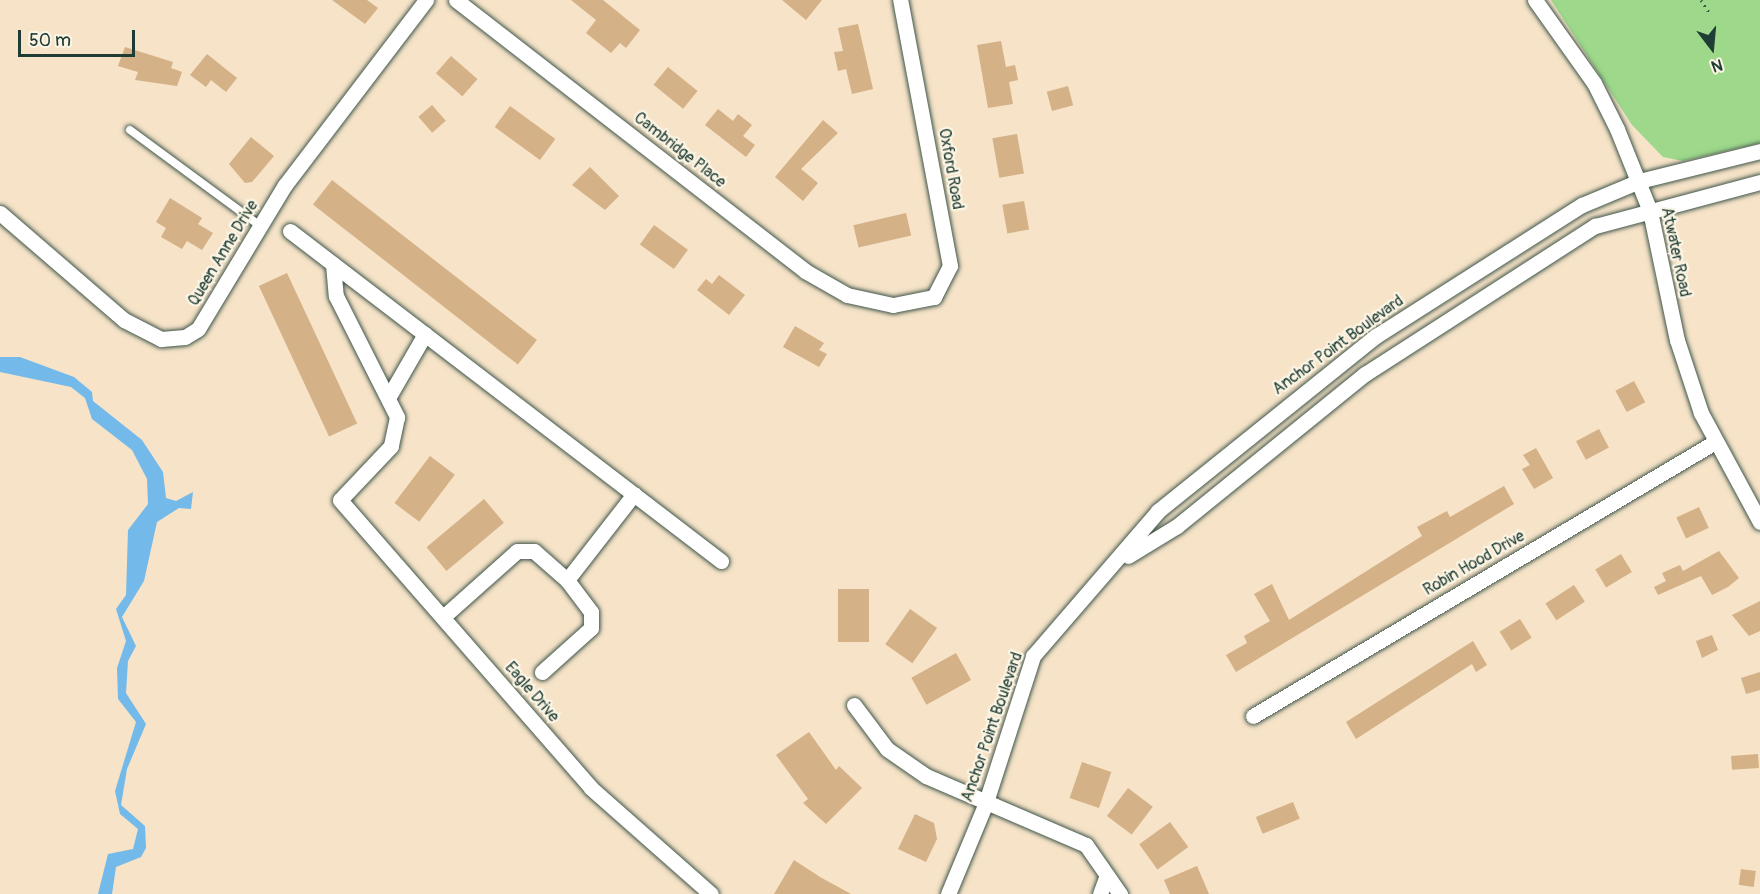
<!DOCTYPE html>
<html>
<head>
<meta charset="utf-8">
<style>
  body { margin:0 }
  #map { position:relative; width:1760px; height:894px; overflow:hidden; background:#f6e3c8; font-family:Pangolin,sans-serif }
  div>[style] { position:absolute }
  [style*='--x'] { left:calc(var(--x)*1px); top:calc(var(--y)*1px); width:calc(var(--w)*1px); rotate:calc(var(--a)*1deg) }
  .green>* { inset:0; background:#9dd88b }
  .water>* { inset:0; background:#73baea }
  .building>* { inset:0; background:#d4b186; transform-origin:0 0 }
  .path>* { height:3px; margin-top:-1.5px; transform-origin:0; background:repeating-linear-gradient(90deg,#3f564a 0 1.5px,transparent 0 6px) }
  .roads { filter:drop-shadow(0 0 2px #3f564a) drop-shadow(0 0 2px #3f564a) }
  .lane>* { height:8px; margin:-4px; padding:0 4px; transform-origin:4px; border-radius:4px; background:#fff }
  .street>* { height:15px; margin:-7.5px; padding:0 7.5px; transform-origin:7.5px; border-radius:7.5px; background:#fff }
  span { translate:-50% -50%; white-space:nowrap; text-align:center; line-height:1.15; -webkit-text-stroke:4.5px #fcf5e5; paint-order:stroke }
  .street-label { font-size:16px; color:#1f3d34 }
  .north { position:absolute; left:1682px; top:18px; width:60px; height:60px; -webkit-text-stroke:4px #fcf5e5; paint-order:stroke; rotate:164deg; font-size:16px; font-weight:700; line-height:24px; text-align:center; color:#1f3d34 }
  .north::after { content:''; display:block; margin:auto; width:21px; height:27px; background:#1f3d34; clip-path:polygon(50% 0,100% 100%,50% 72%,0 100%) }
  .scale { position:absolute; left:18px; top:30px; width:117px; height:27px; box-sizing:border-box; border:3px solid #1f3d34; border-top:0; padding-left:8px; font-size:18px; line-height:21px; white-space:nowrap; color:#1f3d34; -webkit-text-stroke:4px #fcf5e5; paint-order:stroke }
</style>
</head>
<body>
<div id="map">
  <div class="green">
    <i style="clip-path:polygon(1551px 0,1760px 0,1760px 143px,1683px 161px,1663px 157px,1632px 125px)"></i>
  </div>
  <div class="water">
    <i style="clip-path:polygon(0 357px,20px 357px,74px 377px,92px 392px,93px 401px,142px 440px,163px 472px,166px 498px,176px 501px,193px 492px,191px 509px,179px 508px,157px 522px,144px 581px,122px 617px,136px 646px,128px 661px,126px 693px,146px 724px,127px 769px,121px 805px,145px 826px,146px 848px,141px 857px,116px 867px,112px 894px,98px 894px,108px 854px,133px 849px,138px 829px,120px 814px,115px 791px,136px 722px,118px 699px,117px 668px,126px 641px,116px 609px,126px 595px,128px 530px,148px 504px,147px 479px,132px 450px,92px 419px,85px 398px,71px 387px,0 372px)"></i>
  </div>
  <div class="building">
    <i style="clip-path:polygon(332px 0,367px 0,378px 8px,365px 24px)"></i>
    <i style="clip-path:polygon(571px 0,603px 0,640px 30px,626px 48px,620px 43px,611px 53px,586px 33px,596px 20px)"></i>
    <i style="clip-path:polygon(782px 0,822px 0,806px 20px)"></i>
    <i style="clip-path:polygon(858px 24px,873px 89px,852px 94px,846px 69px,838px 71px,834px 52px,843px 51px,838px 28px)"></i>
    <i style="clip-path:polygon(1001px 41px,1006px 67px,1015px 65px,1018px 80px,1009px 82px,1013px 104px,988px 108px,977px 45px)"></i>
    <i style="clip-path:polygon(125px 47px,173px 62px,171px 68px,182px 72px,177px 86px,135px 80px,138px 72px,118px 66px)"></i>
    <i style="clip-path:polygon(207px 54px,237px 78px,226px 92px,211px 80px,206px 87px,190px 75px)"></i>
    <i style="left:451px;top:56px;width:35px;height:23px;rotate:41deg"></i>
    <i style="left:668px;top:67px;width:38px;height:23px;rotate:39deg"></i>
    <i style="left:1068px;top:86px;width:20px;height:22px;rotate:75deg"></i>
    <i style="left:432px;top:105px;width:21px;height:18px;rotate:49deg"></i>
    <i style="left:510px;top:106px;width:56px;height:26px;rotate:36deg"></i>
    <i style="clip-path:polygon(718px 109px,733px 121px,738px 114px,752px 125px,743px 136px,755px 145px,746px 157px,705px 125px)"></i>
    <i style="clip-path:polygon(823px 120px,838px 133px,801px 169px,818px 183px,803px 201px,775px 177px)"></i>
    <i style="left:1017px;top:134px;width:40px;height:25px;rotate:80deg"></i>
    <i style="clip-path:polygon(251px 137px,274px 156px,252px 182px,245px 183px,229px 164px)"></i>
    <i style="clip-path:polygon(590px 167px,619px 196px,605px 210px,572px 185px)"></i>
    <i style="left:332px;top:180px;width:260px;height:31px;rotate:38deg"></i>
    <i style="clip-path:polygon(170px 198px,202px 218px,198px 224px,213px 233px,202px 250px,187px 241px,182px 249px,161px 237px,166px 228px,156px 222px)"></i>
    <i style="left:1024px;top:201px;width:29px;height:22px;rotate:80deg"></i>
    <i style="left:906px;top:213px;width:23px;height:54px;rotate:77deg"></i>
    <i style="left:654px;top:225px;width:42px;height:24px;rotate:36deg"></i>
    <i style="left:287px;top:273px;width:166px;height:31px;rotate:65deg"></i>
    <i style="clip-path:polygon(719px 275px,745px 295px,729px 315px,697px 290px,706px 279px,712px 284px)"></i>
    <i style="clip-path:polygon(795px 326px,824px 343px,819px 350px,827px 354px,819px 367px,783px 347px)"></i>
    <i style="left:1634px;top:381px;width:24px;height:21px;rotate:62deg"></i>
    <i style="left:1599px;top:429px;width:21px;height:26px;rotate:62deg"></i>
    <i style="clip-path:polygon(1536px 448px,1553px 478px,1534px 489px,1522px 469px,1530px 465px,1523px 455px)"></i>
    <i style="left:430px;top:456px;width:31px;height:59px;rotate:37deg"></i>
    <i style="clip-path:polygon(1504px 486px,1514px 504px,1236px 672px,1226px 655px,1247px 643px,1244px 636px,1270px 621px,1254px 594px,1272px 584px,1289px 620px,1422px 536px,1417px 527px,1447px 511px,1450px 517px)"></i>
    <i style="left:484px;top:499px;width:31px;height:75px;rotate:50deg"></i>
    <i style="left:1699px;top:507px;width:23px;height:25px;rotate:65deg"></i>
    <i style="clip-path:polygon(1719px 551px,1739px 578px,1728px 587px,1712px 595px,1701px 576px,1658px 595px,1654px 587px,1666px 581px,1662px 573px,1680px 565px,1683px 571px)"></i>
    <i style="left:1621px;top:554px;width:21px;height:30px;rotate:59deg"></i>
    <i style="left:1574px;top:585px;width:20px;height:34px;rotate:57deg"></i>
    <i style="left:838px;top:589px;width:31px;height:53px"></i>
    <i style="clip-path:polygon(1760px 601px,1760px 631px,1749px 636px,1732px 615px)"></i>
    <i style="left:910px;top:609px;width:33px;height:43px;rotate:35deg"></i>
    <i style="left:1520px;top:619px;width:22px;height:24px;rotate:58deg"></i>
    <i style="clip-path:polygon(1712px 635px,1718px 650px,1702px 658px,1696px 641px)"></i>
    <i style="clip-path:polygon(1473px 641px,1487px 665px,1476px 672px,1472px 664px,1356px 739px,1346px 722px)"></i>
    <i style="left:956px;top:653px;width:31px;height:51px;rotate:61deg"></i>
    <i style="clip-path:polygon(1760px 672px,1760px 690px,1746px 694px,1741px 678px)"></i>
    <i style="clip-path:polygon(809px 732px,836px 770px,839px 766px,862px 788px,826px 824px,803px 803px,808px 799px,776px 755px)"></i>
    <i style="left:1758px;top:754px;width:14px;height:27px;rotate:86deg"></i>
    <i style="left:1082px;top:762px;width:31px;height:38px;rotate:19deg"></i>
    <i style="left:1128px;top:788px;width:31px;height:35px;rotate:37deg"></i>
    <i style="left:1293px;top:802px;width:18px;height:40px;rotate:68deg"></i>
    <i style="clip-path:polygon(915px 814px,934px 823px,937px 839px,926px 862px,898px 849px)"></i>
    <i style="left:1170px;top:822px;width:31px;height:38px;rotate:54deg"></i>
    <i style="clip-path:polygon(794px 860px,820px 877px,851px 894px,774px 894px)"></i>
    <i style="clip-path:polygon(1197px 866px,1209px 894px,1170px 894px,1164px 880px)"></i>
    <i style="left:1741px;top:869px;width:15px;height:16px;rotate:8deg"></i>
  </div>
  <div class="path">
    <i style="--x:1701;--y:0;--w:14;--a:56"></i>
  </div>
  <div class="roads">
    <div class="lane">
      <i style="--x:130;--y:130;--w:160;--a:36.4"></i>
    </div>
    <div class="street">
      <i style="--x:456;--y:0;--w:442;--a:37.8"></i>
      <i style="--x:805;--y:271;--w:48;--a:29.7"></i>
      <i style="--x:847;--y:295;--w:47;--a:12.3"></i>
      <i style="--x:893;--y:305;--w:42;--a:-11"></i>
      <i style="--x:934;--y:297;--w:35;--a:-63"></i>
      <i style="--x:950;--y:266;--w:271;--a:-100.6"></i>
      <i style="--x:1535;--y:0;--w:102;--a:54.6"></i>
      <i style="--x:1594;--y:83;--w:51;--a:63.4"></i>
      <i style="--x:1617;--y:129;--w:88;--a:68.1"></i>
      <i style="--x:1650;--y:211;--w:132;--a:78.2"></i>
      <i style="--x:1677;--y:340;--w:77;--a:71.8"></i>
      <i style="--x:1701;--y:413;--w:124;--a:61.6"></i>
      <i style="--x:0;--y:213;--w:164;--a:40.8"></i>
      <i style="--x:124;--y:320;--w:42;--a:27.2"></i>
      <i style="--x:161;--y:339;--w:24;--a:-5"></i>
      <i style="--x:185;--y:337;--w:15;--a:-32"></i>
      <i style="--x:198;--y:329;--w:168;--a:-58.9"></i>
      <i style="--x:285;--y:185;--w:233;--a:-52.7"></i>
      <i style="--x:290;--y:231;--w:543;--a:37.44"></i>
      <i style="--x:333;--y:264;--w:32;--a:85"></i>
      <i style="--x:336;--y:296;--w:136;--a:63.2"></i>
      <i style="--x:397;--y:417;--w:30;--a:102"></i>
      <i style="--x:391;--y:446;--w:74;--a:133.4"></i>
      <i style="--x:340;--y:500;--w:382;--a:48.9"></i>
      <i style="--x:591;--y:788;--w:160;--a:41.5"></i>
      <i style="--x:388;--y:398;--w:74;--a:-60"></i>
      <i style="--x:1128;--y:556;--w:57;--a:-31.5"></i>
      <i style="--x:1177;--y:526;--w:242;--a:-39"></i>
      <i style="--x:1365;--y:374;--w:274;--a:-32.8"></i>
      <i style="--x:1595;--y:226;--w:171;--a:-14.9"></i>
      <i style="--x:567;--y:580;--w:109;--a:-52.1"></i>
      <i style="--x:443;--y:617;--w:99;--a:-41.7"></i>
      <i style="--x:517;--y:551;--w:17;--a:0"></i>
      <i style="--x:534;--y:551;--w:44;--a:41.3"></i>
      <i style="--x:567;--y:580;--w:40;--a:53"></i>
      <i style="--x:591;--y:612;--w:16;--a:90"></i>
      <i style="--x:591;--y:628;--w:66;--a:138.1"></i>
      <i style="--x:854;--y:705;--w:55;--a:53.1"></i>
      <i style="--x:887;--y:749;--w:47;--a:34.7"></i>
      <i style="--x:926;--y:776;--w:174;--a:23.3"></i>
      <i style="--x:1086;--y:845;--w:60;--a:55.2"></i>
      <i style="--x:1253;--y:716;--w:537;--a:-30.67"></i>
      <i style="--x:948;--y:894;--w:96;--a:-67.4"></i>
      <i style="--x:985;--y:805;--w:157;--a:-72.1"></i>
      <i style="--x:1033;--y:656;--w:191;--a:-49.2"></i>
      <i style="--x:1158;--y:511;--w:280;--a:-38.8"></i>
      <i style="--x:1376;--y:336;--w:244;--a:-32.5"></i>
      <i style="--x:1582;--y:205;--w:62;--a:-22.8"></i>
      <i style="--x:1639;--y:181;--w:125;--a:-13.9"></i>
      <i style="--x:1100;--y:894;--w:20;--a:-70"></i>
    </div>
  </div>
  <div class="street-label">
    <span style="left:680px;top:150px;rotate:38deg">Cambridge Place</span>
    <span style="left:951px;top:169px;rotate:80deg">Oxford Road</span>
    <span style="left:1676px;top:252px;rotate:78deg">Atwater Road</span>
    <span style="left:223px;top:253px;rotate:-59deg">Queen Anne Drive</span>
    <span style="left:1338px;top:345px;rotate:-36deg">Anchor Point Boulevard</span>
    <span style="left:1474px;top:563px;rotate:-30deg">Robin Hood Drive</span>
    <span style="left:532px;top:692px;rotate:49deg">Eagle Drive</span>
    <span style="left:992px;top:727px;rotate:-71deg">Anchor Point Boulevard</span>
  </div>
  <div class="north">N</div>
  <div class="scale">50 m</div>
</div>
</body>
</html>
